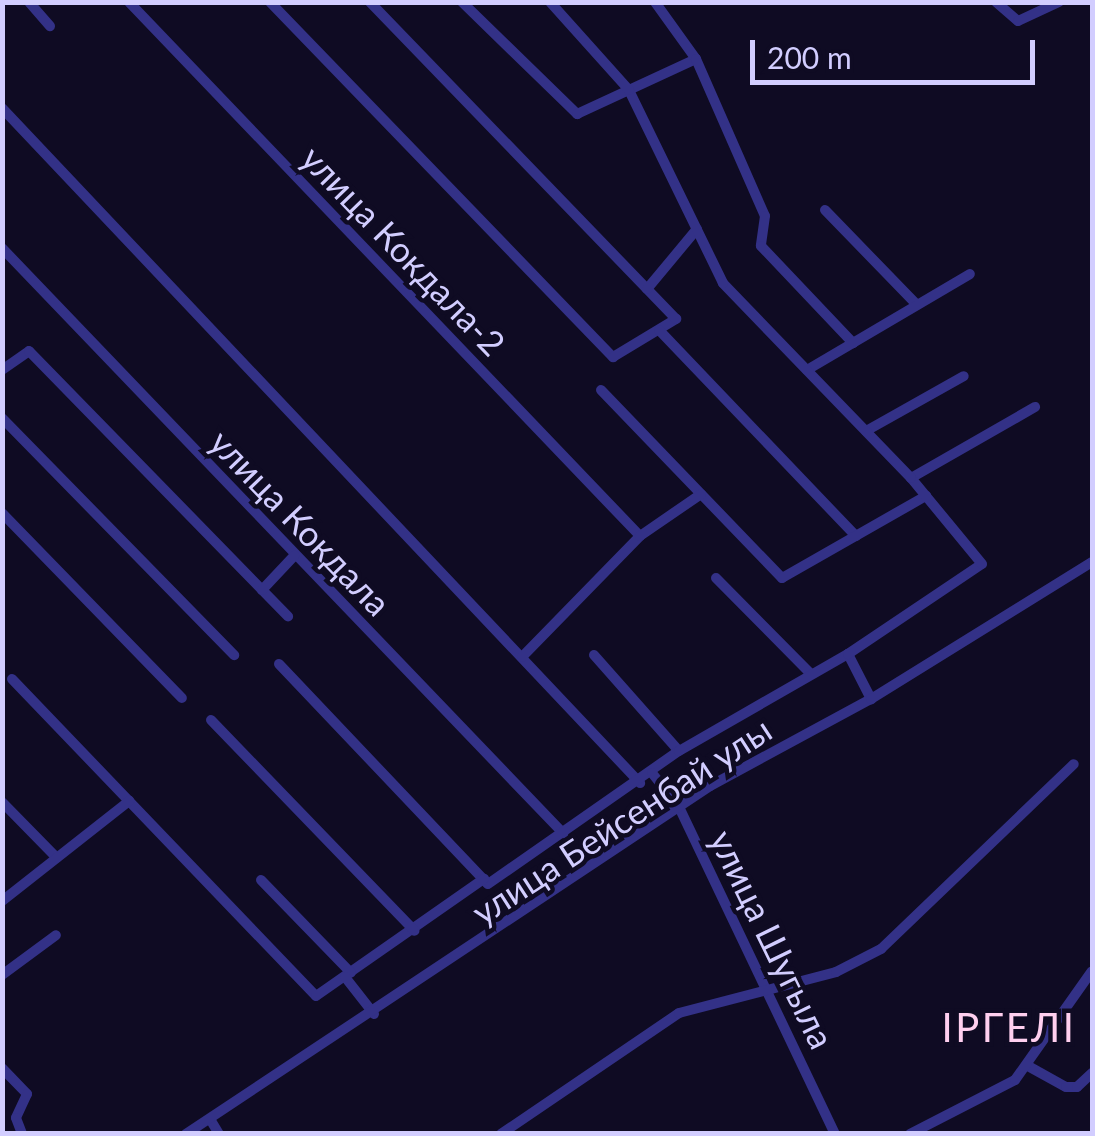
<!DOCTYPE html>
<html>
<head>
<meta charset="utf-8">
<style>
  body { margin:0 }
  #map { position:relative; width:1095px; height:1136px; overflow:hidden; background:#0f0b23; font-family:Lato,sans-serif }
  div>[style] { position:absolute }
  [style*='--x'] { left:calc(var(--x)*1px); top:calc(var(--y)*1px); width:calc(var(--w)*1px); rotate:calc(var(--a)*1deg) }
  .street>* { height:10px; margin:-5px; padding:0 5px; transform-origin:5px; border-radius:5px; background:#333187 }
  span { translate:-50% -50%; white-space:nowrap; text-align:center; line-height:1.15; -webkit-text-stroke:9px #0f0b23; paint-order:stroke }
  .street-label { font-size:35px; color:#d2cdff }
  .quarter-label { font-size:40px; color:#ffcfef; letter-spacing:2.5px }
  .frame { position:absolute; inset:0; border:5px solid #d2cdff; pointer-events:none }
  .scale { position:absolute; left:750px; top:40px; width:285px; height:45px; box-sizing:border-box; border:5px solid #d2cdff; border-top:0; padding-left:12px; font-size:30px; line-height:35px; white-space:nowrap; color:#d2cdff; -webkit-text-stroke:8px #0f0b23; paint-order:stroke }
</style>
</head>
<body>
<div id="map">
  <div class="street">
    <i style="--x:29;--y:2;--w:32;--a:49"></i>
    <i style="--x:129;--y:2;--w:739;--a:46.26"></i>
    <i style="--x:270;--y:2;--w:494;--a:46"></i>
    <i style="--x:613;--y:357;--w:74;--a:-31.1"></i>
    <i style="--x:676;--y:319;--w:441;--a:-134"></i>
    <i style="--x:462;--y:2;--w:161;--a:44.2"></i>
    <i style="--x:577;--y:114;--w:131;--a:-24.8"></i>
    <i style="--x:655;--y:2;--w:70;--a:54.3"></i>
    <i style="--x:696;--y:59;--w:171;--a:66.3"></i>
    <i style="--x:765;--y:216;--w:30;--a:98"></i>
    <i style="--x:761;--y:246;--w:134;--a:46.5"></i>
    <i style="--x:996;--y:2;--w:29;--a:41"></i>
    <i style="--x:1018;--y:21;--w:45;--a:-24.9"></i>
    <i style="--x:2;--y:108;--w:929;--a:46.61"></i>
    <i style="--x:825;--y:210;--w:132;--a:45.9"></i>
    <i style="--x:2;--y:248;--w:811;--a:46.2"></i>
    <i style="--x:647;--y:289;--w:78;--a:-50.2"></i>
    <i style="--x:659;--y:330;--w:285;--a:46.3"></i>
    <i style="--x:2;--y:370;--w:33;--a:-35"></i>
    <i style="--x:29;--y:351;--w:371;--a:45.7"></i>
    <i style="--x:807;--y:370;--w:189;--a:-30.5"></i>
    <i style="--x:601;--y:390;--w:261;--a:46.1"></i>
    <i style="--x:782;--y:578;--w:166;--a:-29.7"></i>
    <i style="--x:2;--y:418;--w:332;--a:45.6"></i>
    <i style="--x:866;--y:431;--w:112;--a:-29.3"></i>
    <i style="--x:911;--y:478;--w:143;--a:-29.8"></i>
    <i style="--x:2;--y:513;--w:258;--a:45.8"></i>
    <i style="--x:716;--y:578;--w:135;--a:45.3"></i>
    <i style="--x:262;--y:590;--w:47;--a:-46.7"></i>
    <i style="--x:848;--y:654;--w:51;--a:62.9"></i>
    <i style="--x:594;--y:655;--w:128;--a:48.5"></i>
    <i style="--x:522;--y:657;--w:169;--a:-45.7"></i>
    <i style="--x:640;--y:536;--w:74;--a:-34.5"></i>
    <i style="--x:279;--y:664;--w:303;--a:46.5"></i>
    <i style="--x:488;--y:884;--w:233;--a:-34.9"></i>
    <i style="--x:679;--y:751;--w:195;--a:-29.9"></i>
    <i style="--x:848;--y:654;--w:161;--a:-33.9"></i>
    <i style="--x:982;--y:564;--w:112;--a:-129.5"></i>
    <i style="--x:911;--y:478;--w:271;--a:-134"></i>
    <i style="--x:723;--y:283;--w:215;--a:-116"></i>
    <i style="--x:629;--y:90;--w:118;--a:-131.9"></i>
    <i style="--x:12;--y:679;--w:439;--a:46.2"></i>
    <i style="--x:316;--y:996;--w:205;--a:-34.9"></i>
    <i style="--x:211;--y:720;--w:293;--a:46"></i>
    <i style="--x:652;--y:773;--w:43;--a:51.5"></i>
    <i style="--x:679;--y:807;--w:362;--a:64.5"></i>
    <i style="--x:2;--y:802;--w:78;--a:45.5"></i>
    <i style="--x:261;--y:880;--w:129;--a:45.9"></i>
    <i style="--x:2;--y:901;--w:162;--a:-38.2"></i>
    <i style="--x:2;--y:975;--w:67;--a:-36.5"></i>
    <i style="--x:345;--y:977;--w:47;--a:51.9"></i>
    <i style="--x:1028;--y:1066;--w:43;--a:28.9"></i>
    <i style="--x:1066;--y:1087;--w:11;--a:0"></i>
    <i style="--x:1077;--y:1087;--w:21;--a:-43"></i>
    <i style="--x:2;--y:1068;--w:36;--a:46"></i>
    <i style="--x:27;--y:1094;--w:26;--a:115"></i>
    <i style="--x:16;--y:1118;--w:17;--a:69"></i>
    <i style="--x:210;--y:1119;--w:17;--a:59"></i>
    <i style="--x:186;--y:1134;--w:629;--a:-33.59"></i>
    <i style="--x:710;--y:786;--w:183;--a:-28.4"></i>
    <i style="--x:871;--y:699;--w:260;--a:-31.8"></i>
    <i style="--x:501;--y:1134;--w:215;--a:-34.2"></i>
    <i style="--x:679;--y:1013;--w:162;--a:-14.6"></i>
    <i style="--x:836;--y:972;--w:51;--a:-27.1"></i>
    <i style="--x:881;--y:949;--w:267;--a:-43.8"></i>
    <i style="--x:910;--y:1134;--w:118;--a:-27.2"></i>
    <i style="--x:1015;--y:1080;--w:133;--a:-54.8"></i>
  </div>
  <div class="street-label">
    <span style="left:404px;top:250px;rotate:46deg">улица Кокдала-2</span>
    <span style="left:301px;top:522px;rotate:46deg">улица Кокдала</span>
    <span style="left:621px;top:820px;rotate:-33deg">улица Бейсенбай улы</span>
    <span style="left:773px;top:939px;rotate:64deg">улица Шугыла</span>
  </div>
  <div class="quarter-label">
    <span style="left:1009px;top:1027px">ІРГЕЛІ</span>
  </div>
  <div class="frame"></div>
  <div class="scale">200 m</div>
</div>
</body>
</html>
